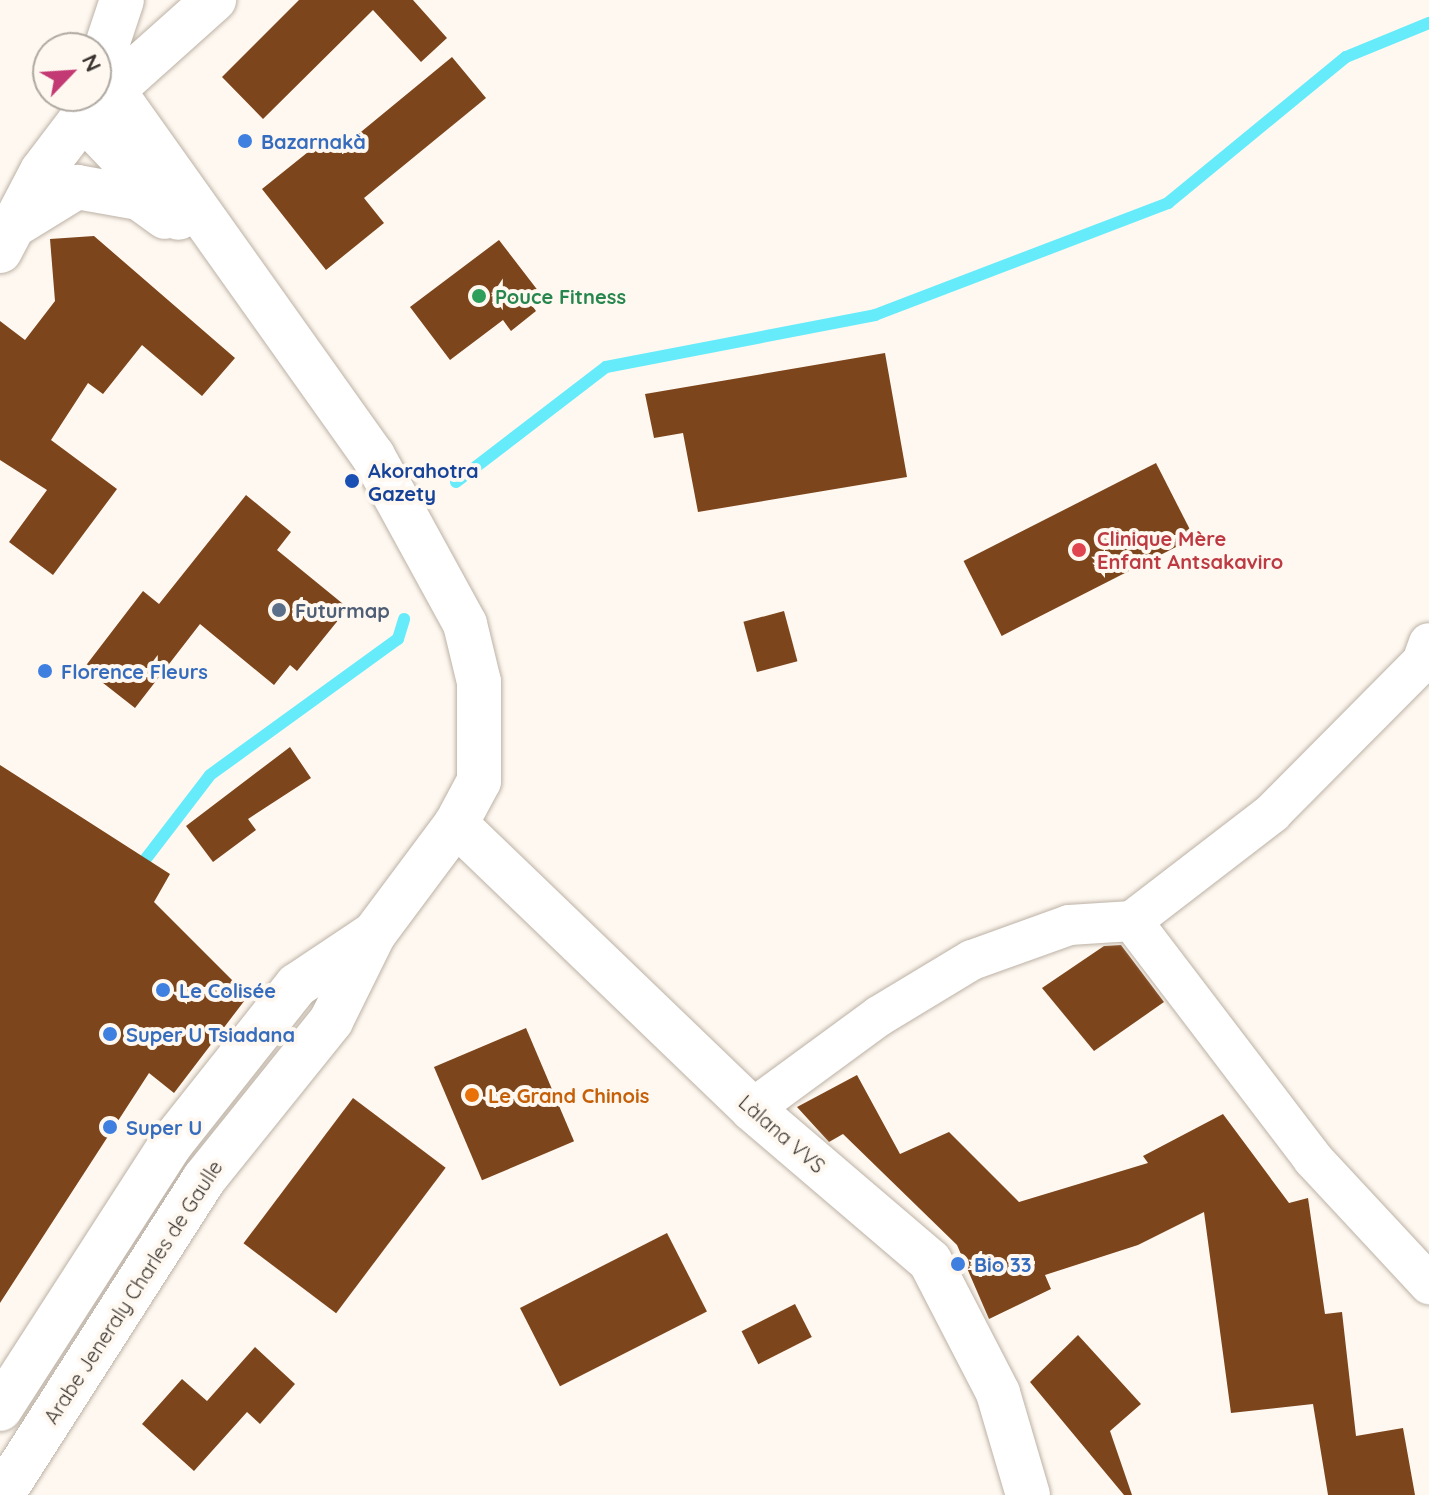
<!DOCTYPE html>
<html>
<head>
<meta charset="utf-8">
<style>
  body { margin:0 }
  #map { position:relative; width:1429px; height:1495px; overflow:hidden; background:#fef8f0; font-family:Quicksand,sans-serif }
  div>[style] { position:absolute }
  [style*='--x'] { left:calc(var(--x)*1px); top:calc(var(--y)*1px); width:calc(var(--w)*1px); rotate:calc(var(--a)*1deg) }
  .stream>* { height:12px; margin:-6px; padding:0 6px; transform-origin:6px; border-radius:6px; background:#65ebfa }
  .building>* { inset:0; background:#7d451c; transform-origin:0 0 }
  .roads { filter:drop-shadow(0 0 2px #bcb1a5) drop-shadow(0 0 2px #bcb1a5) }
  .street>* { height:40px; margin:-20px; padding:0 20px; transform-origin:20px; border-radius:20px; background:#fff }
  .secondary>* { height:44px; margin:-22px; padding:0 22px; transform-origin:22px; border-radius:22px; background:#fff }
  .dots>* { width:22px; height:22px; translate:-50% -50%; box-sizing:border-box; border:4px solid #fef8f0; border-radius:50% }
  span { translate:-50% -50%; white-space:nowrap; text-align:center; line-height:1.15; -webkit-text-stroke:8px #fef8f0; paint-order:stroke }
  .shop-label { font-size:20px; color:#366cbe; font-weight:700 }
  .left { translate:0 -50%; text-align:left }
  .leisure-label { font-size:20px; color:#27864d; font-weight:700 }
  .transit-label { font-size:20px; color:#164399; font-weight:700 }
  .health-label { font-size:20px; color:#be3a42; font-weight:700 }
  .service-label { font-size:20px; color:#4e5e75; font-weight:700 }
  .food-label { font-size:20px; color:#c56008; font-weight:700 }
  .street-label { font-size:20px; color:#38332e }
  .north { position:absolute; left:32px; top:32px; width:80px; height:80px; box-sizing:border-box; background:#fef8f0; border:2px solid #afa9a2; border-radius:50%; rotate:65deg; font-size:22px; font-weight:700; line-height:32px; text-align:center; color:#38332e }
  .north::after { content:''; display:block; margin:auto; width:28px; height:36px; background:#c33973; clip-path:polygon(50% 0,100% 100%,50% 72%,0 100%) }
</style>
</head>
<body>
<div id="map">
  <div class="stream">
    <i style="--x:456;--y:482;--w:189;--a:-37.5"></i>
    <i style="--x:606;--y:367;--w:274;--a:-10.9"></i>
    <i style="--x:875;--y:315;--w:314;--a:-20.9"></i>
    <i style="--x:1168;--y:203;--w:230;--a:-39.4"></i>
    <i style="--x:1346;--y:57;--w:90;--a:-22.3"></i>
    <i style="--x:138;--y:869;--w:118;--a:-52.5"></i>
    <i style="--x:210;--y:775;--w:232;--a:-35.9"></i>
    <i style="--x:398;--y:639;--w:21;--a:-73"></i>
  </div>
  <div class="building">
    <i style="clip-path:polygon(299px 0,413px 0,447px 38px,421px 62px,373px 10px,263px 119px,222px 77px)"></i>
    <i style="clip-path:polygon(452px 57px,486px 98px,364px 198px,384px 223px,326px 270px,262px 189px,328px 136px,339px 150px)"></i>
    <i style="clip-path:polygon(94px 236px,235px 358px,202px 396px,142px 345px,103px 394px,88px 383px,51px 440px,117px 489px,53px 575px,9px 542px,47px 490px,0 460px,0 321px,25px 340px,55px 301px,50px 239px)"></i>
    <i style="clip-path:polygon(499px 240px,539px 292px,528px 300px,536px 311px,511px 331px,503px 320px,450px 360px,410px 307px)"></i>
    <i style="clip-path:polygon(885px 353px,907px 477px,698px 512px,683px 433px,654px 438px,645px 394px)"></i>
    <i style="left:1156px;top:463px;width:84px;height:216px;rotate:63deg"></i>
    <i style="clip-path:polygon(246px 495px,291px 532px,277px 550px,348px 608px,297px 671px,290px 665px,274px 685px,200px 624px,135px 708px,84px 668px,143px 591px,159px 604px)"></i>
    <i style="left:784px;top:611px;width:52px;height:42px;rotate:75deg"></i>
    <i style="clip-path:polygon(290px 747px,311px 778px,248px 819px,256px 830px,213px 862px,186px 826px)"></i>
    <i style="clip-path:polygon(0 765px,170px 874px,154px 902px,248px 996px,174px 1093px,149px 1073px,0 1303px)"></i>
    <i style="clip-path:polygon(1121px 945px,1164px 1002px,1094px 1051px,1042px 988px,1104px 946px)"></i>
    <i style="left:526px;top:1028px;width:123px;height:100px;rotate:67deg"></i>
    <i style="clip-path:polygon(857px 1075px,900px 1154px,949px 1132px,1019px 1202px,1148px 1163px,1143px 1156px,1223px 1114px,1289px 1203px,1308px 1198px,1325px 1314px,1342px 1312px,1356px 1436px,1403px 1428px,1415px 1495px,1328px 1495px,1313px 1404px,1231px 1413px,1204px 1212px,1138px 1245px,1045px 1275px,1051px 1289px,989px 1319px,957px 1245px,843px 1134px,829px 1142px,797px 1107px)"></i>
    <i style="left:353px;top:1098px;width:116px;height:182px;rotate:37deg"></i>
    <i style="left:667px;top:1233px;width:88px;height:165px;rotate:63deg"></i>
    <i style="left:795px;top:1304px;width:37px;height:60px;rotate:63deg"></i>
    <i style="clip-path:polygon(1078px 1335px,1141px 1404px,1110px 1431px,1132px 1495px,1124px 1495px,1030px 1382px)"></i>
    <i style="clip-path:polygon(255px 1347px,295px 1384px,260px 1424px,247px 1412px,194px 1471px,142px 1424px,182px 1379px,207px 1401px)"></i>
  </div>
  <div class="roads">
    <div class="street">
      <i style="--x:1132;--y:921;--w:299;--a:52.7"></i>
      <i style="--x:1313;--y:1159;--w:171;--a:47.1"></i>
      <i style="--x:752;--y:1109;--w:157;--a:-36.2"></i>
      <i style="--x:879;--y:1016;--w:109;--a:-31.1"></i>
      <i style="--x:972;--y:960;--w:103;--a:-19.8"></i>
      <i style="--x:1069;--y:925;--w:63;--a:-3.6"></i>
      <i style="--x:1132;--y:921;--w:177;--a:-37.6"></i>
      <i style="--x:1272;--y:813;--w:213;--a:-45.2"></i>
      <i style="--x:1422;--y:662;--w:20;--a:-70"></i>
    </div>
    <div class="secondary">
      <i style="--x:96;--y:78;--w:82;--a:-71.6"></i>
      <i style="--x:83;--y:117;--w:139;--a:46.5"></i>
      <i style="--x:15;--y:225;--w:73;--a:-31.5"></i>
      <i style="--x:77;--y:187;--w:63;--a:10.1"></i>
      <i style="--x:139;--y:198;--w:32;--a:36"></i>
      <i style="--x:0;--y:251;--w:90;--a:-62.3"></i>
      <i style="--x:42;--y:171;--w:68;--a:-52.8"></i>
      <i style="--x:83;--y:117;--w:176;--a:-41.8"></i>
      <i style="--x:456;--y:824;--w:411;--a:43.9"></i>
      <i style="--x:752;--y:1109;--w:234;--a:40.5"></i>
      <i style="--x:930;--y:1261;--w:148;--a:62.7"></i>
      <i style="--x:998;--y:1393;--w:106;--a:73.6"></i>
      <i style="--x:0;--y:1409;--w:314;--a:-57.2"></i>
      <i style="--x:170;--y:1145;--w:204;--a:-51.6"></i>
      <i style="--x:297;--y:985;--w:90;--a:-33.7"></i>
      <i style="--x:2;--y:1495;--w:375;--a:-57.4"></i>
      <i style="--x:204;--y:1179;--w:203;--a:-51.2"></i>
      <i style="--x:331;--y:1021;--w:97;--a:-63.7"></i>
      <i style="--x:374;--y:934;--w:137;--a:-53.3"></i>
      <i style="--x:456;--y:824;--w:49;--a:-61.9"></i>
      <i style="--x:479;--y:781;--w:99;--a:-90"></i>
      <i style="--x:479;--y:682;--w:60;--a:-103.6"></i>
      <i style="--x:465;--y:624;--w:192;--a:-118.7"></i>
      <i style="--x:373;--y:456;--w:453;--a:-125.4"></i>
    </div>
  </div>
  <div class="dots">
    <i style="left:245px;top:141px;background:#3f7fe0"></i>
    <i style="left:479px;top:296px;background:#2e9e5b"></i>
    <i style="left:352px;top:481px;background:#1a4fb4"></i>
    <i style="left:1079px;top:550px;background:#e0444e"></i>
    <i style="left:279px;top:610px;background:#5c6f8a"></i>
    <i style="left:45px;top:671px;background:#3f7fe0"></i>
    <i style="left:163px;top:990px;background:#3f7fe0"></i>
    <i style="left:110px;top:1034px;background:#3f7fe0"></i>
    <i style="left:472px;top:1095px;background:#e8710a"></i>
    <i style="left:110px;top:1127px;background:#3f7fe0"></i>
    <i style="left:958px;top:1264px;background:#3f7fe0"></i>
  </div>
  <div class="shop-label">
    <span class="left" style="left:261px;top:141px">Bazarnakà</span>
    <span class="left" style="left:61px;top:671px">Florence Fleurs</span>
    <span class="left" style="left:179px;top:990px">Le Colisée</span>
    <span class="left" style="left:126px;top:1034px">Super U Tsiadana</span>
    <span class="left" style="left:126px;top:1127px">Super U</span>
    <span class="left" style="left:974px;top:1264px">Bio 33</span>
  </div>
  <div class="leisure-label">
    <span class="left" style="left:495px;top:296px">Pouce Fitness</span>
  </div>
  <div class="transit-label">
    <span class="left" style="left:368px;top:482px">Akorahotra<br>Gazety</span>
  </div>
  <div class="health-label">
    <span class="left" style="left:1097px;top:550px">Clinique Mère<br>Enfant Antsakaviro</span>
  </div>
  <div class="service-label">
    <span class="left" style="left:295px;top:610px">Futurmap</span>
  </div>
  <div class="food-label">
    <span class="left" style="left:488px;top:1095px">Le Grand Chinois</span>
  </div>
  <div class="street-label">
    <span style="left:782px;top:1134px;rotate:41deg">Làlana VVS</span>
    <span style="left:133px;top:1292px;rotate:-57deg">Arabe Jeneraly Charles de Gaulle</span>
  </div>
  <div class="north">N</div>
</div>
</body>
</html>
